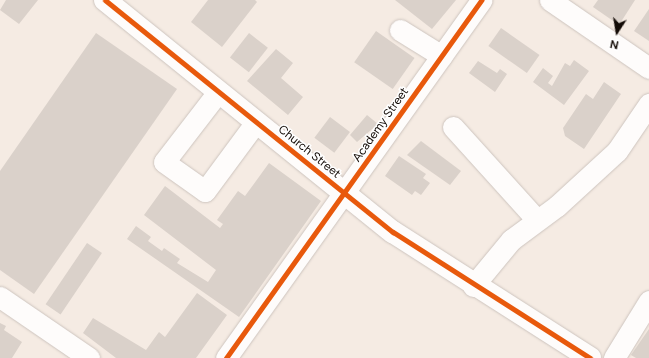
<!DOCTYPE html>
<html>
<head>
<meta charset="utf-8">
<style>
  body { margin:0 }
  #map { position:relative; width:649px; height:358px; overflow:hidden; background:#f5ebe3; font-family:Figtree,sans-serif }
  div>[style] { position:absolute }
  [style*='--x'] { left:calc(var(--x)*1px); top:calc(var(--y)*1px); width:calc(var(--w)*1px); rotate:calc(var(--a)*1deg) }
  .building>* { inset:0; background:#dad1ca; transform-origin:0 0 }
  .roads { filter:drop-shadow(0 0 1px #cdc4be) drop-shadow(0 0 1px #cdc4be) }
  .minor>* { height:21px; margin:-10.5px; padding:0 10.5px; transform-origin:10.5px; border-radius:10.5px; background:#fefcfb }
  .highway>* { height:22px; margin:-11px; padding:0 11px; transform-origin:11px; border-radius:11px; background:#fefcfb }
  .cycleway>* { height:5px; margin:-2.5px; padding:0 2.5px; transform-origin:2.5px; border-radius:2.5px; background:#e8590c }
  span { translate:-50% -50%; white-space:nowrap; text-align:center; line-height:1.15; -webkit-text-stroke:3px #fff; paint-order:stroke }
  .street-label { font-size:12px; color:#140c07 }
  .north { position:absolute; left:597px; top:12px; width:40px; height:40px; -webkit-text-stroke:3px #fff; paint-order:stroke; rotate:192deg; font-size:11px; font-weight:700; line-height:16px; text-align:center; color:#140c07 }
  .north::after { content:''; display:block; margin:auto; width:14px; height:18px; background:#140c07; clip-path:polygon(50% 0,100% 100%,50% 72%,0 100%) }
</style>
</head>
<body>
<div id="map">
  <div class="building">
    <i style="clip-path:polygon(6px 0,38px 0,19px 24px,0 10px)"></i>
    <i style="clip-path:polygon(208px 0,255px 0,257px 2px,222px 47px,191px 22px)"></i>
    <i style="clip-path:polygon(395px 0,456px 0,432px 29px)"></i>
    <i style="clip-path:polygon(598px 0,635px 0,619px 25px,593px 7px)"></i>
    <i style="clip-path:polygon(649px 9px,649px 41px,634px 31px)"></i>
    <i style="left:501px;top:28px;width:47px;height:22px;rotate:35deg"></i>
    <i style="left:376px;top:31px;width:47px;height:38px;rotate:35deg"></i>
    <i style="clip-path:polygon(96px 33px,177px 89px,34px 294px,0 270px,0 171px)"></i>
    <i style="left:249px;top:33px;width:24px;height:31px;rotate:38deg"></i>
    <i style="clip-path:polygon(276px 49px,293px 63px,281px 78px,303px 97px,288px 115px,247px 81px)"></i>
    <i style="clip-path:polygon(574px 60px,589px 71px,564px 105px,533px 82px,543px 68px,553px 76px,548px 83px,552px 86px,565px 63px,570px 66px)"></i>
    <i style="clip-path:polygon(478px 61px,497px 73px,500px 69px,507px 74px,495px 92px,469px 73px)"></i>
    <i style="clip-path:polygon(604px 82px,621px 94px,584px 149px,565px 136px,563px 128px,586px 94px,593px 99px)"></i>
    <i style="clip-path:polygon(367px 115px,378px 124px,357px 142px,350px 135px)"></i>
    <i style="left:330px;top:117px;width:25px;height:26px;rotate:37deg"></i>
    <i style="clip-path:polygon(421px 141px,461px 171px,450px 185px,407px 155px)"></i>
    <i style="clip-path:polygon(399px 156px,426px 174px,423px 178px,430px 183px,421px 195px,415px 191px,412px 195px,385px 176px)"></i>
    <i style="clip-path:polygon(269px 163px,321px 201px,239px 317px,127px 239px,136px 226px,151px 237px,148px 241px,162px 251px,164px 248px,180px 259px,177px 263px,208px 282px,216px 270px,144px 215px,165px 186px,220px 228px,223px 224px,217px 220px,238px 191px,245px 196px)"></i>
    <i style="left:87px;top:243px;width:18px;height:74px;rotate:34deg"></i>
    <i style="clip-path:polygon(197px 293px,227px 315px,196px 358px,116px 358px,83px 333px,93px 318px,146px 350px,159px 332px,165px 337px)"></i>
    <i style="clip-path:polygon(0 323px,6px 326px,4px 330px,22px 342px,12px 358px,0 358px)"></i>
    <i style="clip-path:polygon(649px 329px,649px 358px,636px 358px,631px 355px)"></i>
  </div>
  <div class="roads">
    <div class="minor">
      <i style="--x:550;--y:0;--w:120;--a:34.5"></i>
      <i style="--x:400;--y:30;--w:49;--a:31.8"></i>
      <i style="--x:218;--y:92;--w:88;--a:127.6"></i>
      <i style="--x:164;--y:162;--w:50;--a:35.3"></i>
      <i style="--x:205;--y:191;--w:86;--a:-53.5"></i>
      <i style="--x:453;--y:127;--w:125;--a:47.9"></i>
      <i style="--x:473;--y:286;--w:60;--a:-50.4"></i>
      <i style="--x:511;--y:240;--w:57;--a:-36.5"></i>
      <i style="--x:557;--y:206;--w:81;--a:-42.5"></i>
      <i style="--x:617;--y:151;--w:57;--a:-55.8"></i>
      <i style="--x:0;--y:297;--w:108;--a:34.4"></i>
      <i style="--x:226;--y:358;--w:440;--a:-54.5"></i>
      <i style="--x:614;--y:358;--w:67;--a:-58.4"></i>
    </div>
    <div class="highway">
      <i style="--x:105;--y:0;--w:370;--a:38.9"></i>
      <i style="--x:393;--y:232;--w:234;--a:32.6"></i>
    </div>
  </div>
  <div class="cycleway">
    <i style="--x:105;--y:0;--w:370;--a:38.9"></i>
    <i style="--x:393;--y:232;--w:234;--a:32.6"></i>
    <i style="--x:226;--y:358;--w:440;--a:-54.5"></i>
  </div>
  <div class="street-label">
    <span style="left:381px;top:125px;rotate:-55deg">Academy Street</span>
    <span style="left:309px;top:152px;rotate:39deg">Church Street</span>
  </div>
  <div class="north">N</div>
</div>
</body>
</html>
